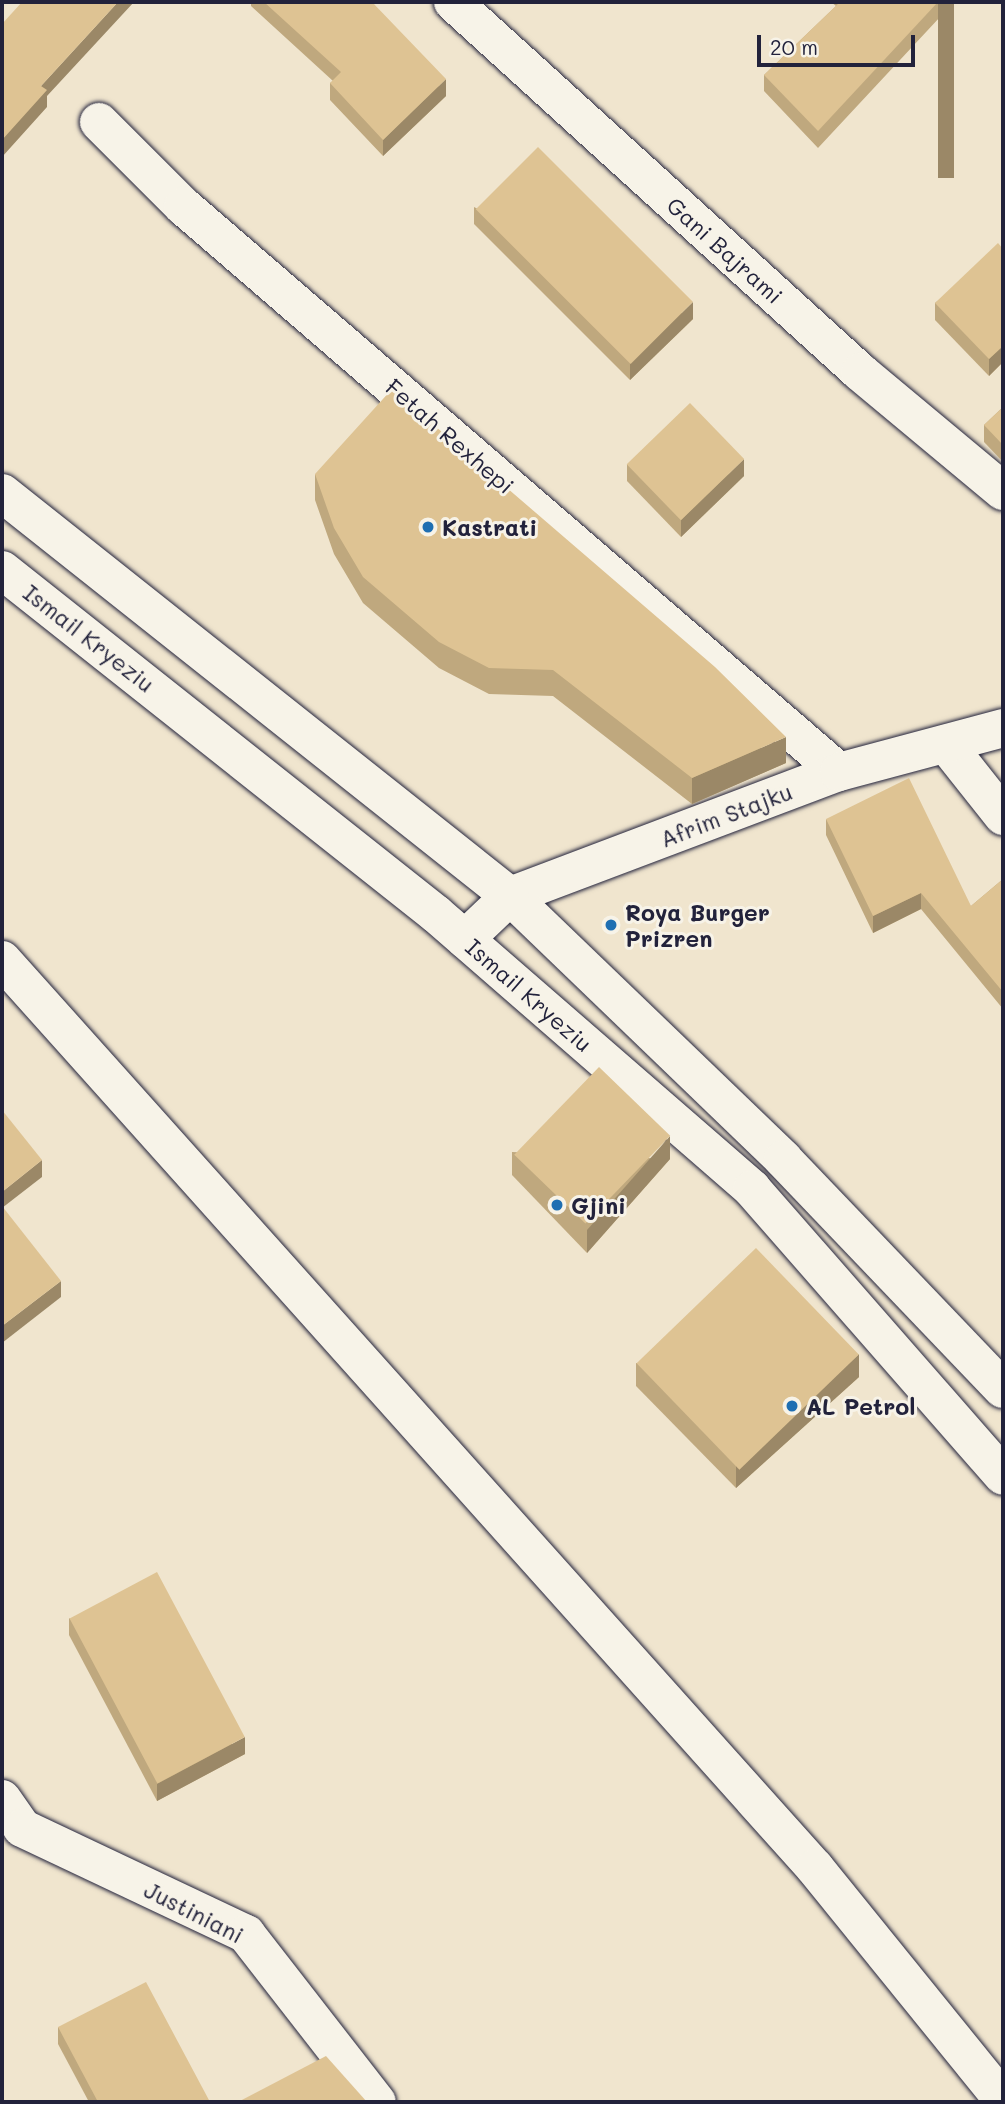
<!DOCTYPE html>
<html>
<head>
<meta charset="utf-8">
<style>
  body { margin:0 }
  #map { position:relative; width:1005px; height:2104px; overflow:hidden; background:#f0e5ce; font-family:Mali,sans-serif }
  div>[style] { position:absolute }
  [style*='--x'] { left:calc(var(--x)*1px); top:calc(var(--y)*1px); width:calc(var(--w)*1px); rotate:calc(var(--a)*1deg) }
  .roads { filter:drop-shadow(0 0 2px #22223b) drop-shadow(0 0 2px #22223b) }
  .minor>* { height:38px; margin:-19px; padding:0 19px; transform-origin:19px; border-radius:19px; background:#f7f3e8 }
  .secondary>* { height:38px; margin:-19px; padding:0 19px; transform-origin:19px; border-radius:19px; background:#f7f3e8 }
  .wall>* { inset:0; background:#bfa87e }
  .shaded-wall>* { inset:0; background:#9b8867; transform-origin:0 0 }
  .building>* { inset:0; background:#dec393; transform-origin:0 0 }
  .dots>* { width:19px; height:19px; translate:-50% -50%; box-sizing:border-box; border:4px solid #f7f3e8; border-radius:50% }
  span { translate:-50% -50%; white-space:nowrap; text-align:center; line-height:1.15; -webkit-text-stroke:6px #f7f3e8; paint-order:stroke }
  .street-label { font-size:23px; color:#22223b }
  .poi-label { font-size:23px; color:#22223b; font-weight:700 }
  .left { translate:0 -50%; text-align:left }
  .frame { position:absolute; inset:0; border:4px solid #22223b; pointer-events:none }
  .scale { position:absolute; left:757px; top:35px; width:158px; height:32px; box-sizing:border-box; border:4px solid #22223b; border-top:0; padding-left:9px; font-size:21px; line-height:24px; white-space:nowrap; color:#22223b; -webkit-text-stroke:5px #f7f3e8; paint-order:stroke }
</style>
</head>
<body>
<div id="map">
  <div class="roads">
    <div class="minor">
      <i style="--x:453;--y:2;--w:550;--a:42.27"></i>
      <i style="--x:860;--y:372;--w:186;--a:39.8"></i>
      <i style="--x:99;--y:122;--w:119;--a:45"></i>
      <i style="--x:183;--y:206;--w:866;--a:40.79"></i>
      <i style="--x:946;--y:744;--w:92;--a:51.6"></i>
      <i style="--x:510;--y:896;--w:352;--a:-20.7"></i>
      <i style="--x:839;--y:772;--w:170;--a:-15"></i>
      <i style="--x:2;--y:960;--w:1219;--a:48.16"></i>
      <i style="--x:815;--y:1868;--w:299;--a:51"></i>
      <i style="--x:2;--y:1799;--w:35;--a:55"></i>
      <i style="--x:22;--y:1828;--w:248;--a:25.3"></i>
      <i style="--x:246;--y:1934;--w:213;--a:52.1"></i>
    </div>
    <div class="secondary">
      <i style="--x:2;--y:493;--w:648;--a:38.43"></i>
      <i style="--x:510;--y:896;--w:379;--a:43.9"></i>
      <i style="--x:783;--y:1159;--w:318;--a:46.3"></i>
      <i style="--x:2;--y:570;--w:554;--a:38.4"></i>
      <i style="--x:436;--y:914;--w:419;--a:41"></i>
      <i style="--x:752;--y:1189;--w:381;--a:48.8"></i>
      <i style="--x:465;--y:939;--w:62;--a:-43.7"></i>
    </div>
  </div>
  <div class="wall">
    <i style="clip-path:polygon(251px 2px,372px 2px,446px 96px,383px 156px,330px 100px,330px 83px,333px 81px,251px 6px)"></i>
    <i style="clip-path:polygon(831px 2px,954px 2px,818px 148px,764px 91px,764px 75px,836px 6px)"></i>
    <i style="clip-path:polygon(474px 207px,693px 319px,630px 380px,474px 224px)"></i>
    <i style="clip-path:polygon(1003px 249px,1003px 362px,989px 376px,935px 320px,935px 303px)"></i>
    <i style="clip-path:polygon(1003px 407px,1003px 462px,984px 442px,984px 425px)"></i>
    <i style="clip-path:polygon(627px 464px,744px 476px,681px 537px,627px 481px)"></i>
    <i style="clip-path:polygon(315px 474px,786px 763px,692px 804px,553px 696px,489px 694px,439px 668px,363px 603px,334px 554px,315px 500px)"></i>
    <i style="clip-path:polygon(826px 819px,971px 906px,1003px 879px,1003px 1009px,921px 909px,873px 933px,826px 835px)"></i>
    <i style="clip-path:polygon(512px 1152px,670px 1159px,587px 1253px,512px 1175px)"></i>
    <i style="clip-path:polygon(636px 1363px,859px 1377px,736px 1488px,636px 1386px)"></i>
    <i style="clip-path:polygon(69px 1618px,245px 1754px,157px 1801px,69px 1635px)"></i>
    <i style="clip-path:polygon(58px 2027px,210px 2102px,89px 2102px,58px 2044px)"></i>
  </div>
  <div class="shaded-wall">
    <i style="clip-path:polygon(118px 2px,134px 2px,47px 96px,47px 107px,2px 157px,2px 140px,41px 86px)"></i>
    <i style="left:938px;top:2px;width:16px;height:176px"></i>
    <i style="clip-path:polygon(446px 79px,446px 96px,383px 156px,383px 140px)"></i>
    <i style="clip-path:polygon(693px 302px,693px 319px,630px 380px,630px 363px)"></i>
    <i style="clip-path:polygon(1003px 346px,1003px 362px,989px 376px,989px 359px)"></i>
    <i style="clip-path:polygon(744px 459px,744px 476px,681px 537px,681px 520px)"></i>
    <i style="clip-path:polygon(786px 737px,786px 763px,692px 804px,692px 778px)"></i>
    <i style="clip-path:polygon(921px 893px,921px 909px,873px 933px,873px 916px)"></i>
    <i style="clip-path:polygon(670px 1136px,670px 1159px,587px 1253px,587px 1230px)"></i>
    <i style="clip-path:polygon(42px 1160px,42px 1177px,2px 1208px,2px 1192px)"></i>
    <i style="clip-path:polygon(61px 1281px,61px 1297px,2px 1343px,2px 1326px)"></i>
    <i style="clip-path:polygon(859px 1354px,859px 1377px,736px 1488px,736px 1465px)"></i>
    <i style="clip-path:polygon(245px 1737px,245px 1754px,157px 1801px,157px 1784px)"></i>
  </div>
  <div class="building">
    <i style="clip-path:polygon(22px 2px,118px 2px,41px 86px,47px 90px,2px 140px,2px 24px)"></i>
    <i style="clip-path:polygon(264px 2px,372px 2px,446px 79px,383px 140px,330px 83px,341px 72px)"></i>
    <i style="clip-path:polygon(840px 2px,938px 2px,818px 131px,764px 75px)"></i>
    <i style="left:538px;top:147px;width:219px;height:88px;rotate:45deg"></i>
    <i style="clip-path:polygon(998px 243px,1003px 249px,1003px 346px,989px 359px,935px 303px)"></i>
    <i style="clip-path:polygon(392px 389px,715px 667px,786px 737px,692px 778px,553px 670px,489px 668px,439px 642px,363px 577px,334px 528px,315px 474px)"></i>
    <i style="left:690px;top:403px;width:78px;height:88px;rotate:46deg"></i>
    <i style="clip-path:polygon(1003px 407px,1003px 445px,984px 425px)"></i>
    <i style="clip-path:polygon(909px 778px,971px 906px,1003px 879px,1003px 992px,921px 893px,873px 916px,826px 819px)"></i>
    <i style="left:599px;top:1067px;width:99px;height:122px;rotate:44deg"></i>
    <i style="clip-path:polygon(2px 1110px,42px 1160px,2px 1192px)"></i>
    <i style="clip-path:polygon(2px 1206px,61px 1281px,2px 1326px)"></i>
    <i style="left:756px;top:1248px;width:148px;height:166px;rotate:46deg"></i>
    <i style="left:157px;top:1572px;width:187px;height:99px;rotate:62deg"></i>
    <i style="clip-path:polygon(146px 1982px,210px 2102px,98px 2102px,58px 2027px)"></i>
    <i style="clip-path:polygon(326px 2056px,367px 2102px,238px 2102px)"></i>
  </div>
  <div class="dots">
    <i style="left:428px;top:527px;background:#1f6fb2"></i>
    <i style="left:611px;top:925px;background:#1f6fb2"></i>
    <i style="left:557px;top:1205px;background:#1f6fb2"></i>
    <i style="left:792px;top:1406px;background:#1f6fb2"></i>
  </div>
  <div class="street-label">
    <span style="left:725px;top:250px;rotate:42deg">Gani Bajrami</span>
    <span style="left:450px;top:436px;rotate:41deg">Fetah Rexhepi</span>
    <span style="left:89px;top:638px;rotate:38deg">Ismail Kryeziu</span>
    <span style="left:726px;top:815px;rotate:-21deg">Afrim Stajku</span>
    <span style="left:529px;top:995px;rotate:41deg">Ismail Kryeziu</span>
    <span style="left:194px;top:1912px;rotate:27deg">Justiniani</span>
  </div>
  <div class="poi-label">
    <span class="left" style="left:442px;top:527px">Kastrati</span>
    <span class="left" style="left:625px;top:925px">Roya Burger<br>Prizren</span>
    <span class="left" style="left:571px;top:1205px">Gjini</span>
    <span class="left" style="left:806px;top:1406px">AL Petrol</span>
  </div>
  <div class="frame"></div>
  <div class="scale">20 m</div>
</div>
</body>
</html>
